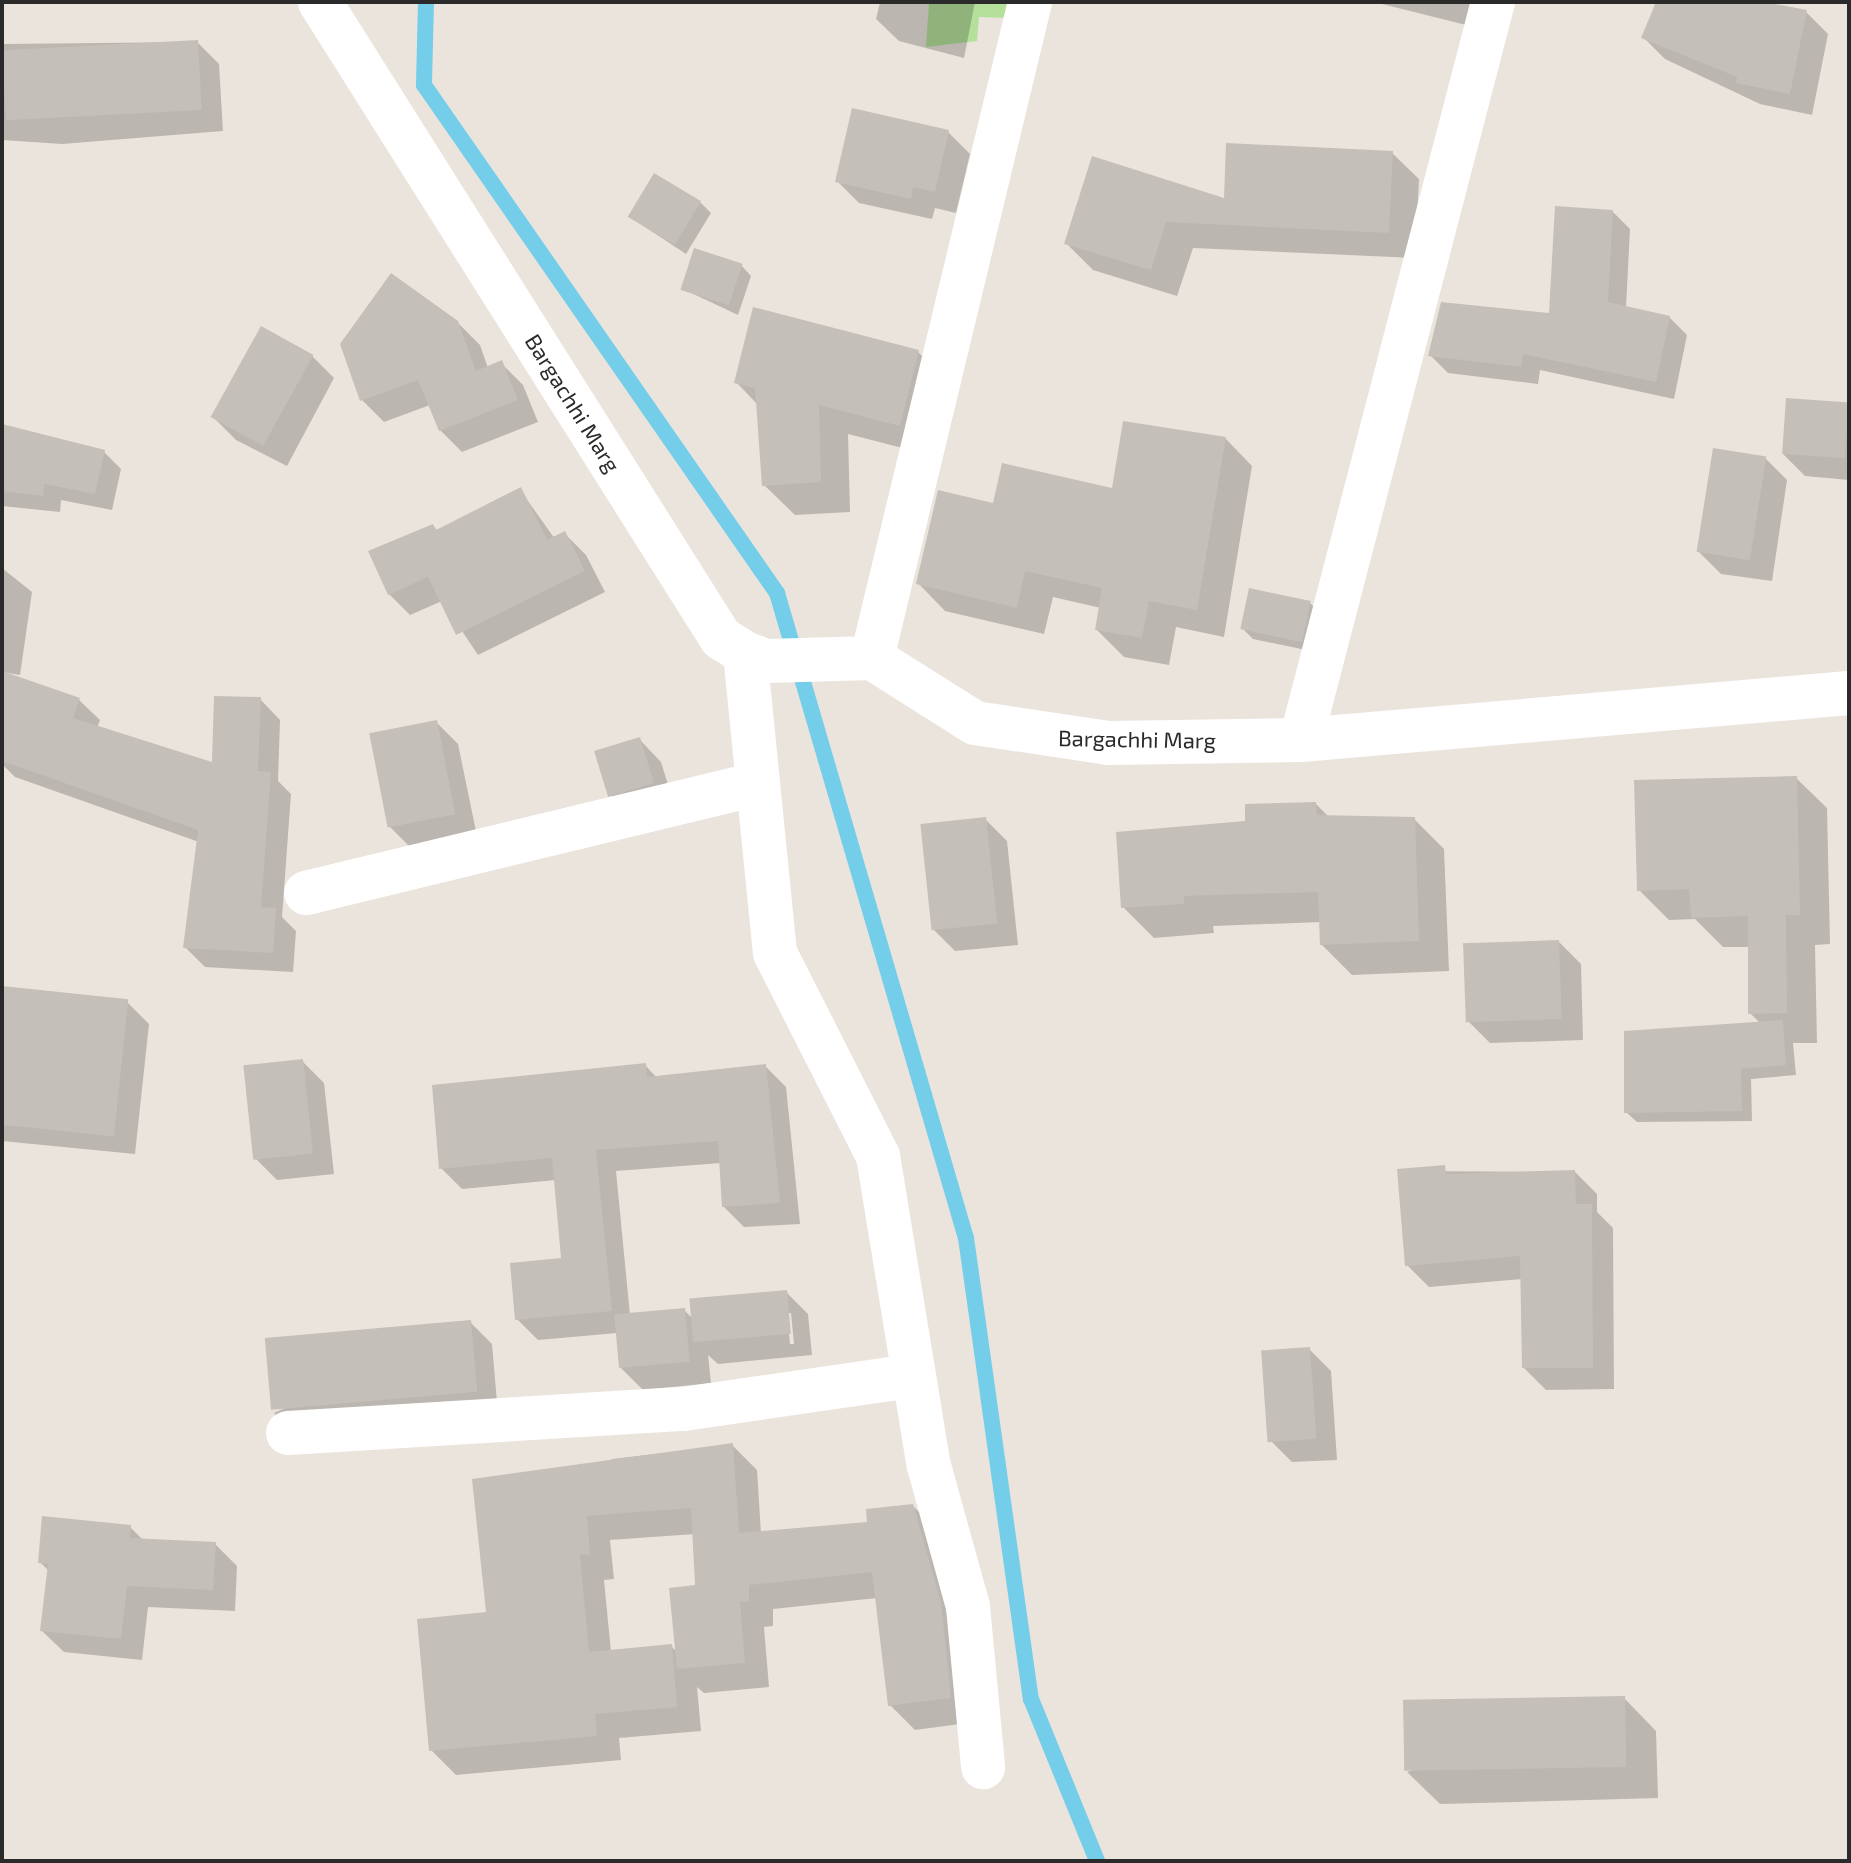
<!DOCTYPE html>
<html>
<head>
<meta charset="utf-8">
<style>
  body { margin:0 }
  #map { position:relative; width:1851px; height:1863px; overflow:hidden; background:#ebe4dd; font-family:"Exo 2",sans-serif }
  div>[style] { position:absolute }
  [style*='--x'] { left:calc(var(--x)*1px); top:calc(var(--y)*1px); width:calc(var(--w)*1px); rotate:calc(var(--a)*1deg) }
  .green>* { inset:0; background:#b5e09b }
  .shadow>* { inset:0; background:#0003 }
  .stream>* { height:16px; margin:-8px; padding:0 8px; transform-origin:8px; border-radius:8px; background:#74cee9 }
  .building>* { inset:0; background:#c4bfb8; transform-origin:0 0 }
  .street>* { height:44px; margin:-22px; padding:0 22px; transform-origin:22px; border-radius:22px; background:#fff }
  .secondary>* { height:44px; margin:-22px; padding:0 22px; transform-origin:22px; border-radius:22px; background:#fff }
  span { translate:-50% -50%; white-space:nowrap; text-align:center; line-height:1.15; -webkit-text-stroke:6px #fff; paint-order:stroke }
  .street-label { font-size:22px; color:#2a2a2a }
  .frame { position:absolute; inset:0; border:4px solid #2a2a2a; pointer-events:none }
</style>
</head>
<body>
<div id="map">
  <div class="green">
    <i style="clip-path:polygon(929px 2px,1007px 2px,1007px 18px,979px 17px,977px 41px,926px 47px)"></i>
  </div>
  <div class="shadow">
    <i style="clip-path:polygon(880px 2px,975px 2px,964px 58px,899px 41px,876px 19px)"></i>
    <i style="clip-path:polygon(1374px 2px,1478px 2px,1470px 26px)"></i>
    <i style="clip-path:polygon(1658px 2px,1757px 2px,1806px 12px,1828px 34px,1812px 115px,1760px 104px,1665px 59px,1643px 37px)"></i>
    <i style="clip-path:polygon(197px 42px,219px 64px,223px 131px,62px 144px,2px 140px,2px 44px)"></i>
    <i style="clip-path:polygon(948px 132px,970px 154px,956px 213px,935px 208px,932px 219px,859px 203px,837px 181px)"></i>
    <i style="clip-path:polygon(1392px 153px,1419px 179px,1415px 258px,1193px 248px,1177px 296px,1093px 270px,1066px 243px)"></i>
    <i style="clip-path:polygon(700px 202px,711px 213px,686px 254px,630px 217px)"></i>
    <i style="clip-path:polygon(1612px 211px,1630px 229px,1626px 308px,1669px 317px,1687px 335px,1674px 399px,1540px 370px,1538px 384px,1448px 373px,1430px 355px,1551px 316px)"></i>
    <i style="clip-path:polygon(741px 265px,751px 276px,738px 315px,683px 289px)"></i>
    <i style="clip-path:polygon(457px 322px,480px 345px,488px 368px,501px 363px,523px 385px,538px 422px,462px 452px,440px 430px,430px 405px,384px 422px,362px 400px)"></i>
    <i style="clip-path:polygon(918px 352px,949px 382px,930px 455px,848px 434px,850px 512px,795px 515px,764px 485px,758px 405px,736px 382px)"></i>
    <i style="clip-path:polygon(312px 356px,334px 378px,287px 466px,236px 440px,214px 418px)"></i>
    <i style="clip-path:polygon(1849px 404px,1849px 480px,1805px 476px,1783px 454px)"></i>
    <i style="clip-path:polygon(2px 427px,104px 452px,121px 469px,112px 510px,61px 500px,60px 512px,2px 506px)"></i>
    <i style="clip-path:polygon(1225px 438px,1252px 466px,1224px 637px,1176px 627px,1169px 665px,1124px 657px,1097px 630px,1101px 608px,1053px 597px,1044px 634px,945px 611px,918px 583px,994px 505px,1114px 491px)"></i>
    <i style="clip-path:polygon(1765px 458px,1787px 480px,1772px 581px,1721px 574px,1699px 552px)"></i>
    <i style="clip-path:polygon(520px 490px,555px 539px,565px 534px,586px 555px,605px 592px,478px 655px,442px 601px,410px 615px,389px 594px,433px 526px,438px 531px)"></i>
    <i style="clip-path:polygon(2px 568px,32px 592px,20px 675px,2px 672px)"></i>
    <i style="clip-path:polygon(1310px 603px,1321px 613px,1311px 651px,1253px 639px,1242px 628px)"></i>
    <i style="clip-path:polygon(260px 699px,280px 720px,278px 781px,291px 794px,282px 917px,296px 931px,293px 972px,205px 967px,185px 947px,199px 842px,15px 777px,2px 764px,2px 736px,79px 700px,100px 720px,97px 728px,214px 764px)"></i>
    <i style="clip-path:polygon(436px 722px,458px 744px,477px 836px,412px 849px,390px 827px)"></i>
    <i style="clip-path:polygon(640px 740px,661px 762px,673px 801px,630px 815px,608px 793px)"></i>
    <i style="clip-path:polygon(1796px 778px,1827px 808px,1830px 944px,1815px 945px,1817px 1043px,1793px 1043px,1796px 1075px,1751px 1079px,1752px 1121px,1637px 1122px,1626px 1112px,1761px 1024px,1750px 1013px,1750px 947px,1723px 947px,1695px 919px,1669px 920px,1639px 890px)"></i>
    <i style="clip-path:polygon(1316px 804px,1328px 816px,1414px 819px,1444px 849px,1449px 971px,1352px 975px,1321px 944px,1321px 922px,1213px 926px,1214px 933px,1154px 938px,1123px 907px,1248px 823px)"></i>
    <i style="clip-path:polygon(985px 819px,1007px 841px,1018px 945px,955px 951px,933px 929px)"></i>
    <i style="clip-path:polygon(1559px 942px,1581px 964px,1583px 1040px,1490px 1043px,1468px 1021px)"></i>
    <i style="clip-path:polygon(2px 988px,127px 1002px,149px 1024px,135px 1154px,2px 1141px)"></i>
    <i style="clip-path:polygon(302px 1061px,324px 1083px,334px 1174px,277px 1180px,255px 1158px)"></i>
    <i style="clip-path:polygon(evenodd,645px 1065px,657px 1078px,765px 1066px,786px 1087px,800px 1224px,744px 1227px,723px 1206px,721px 1163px,616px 1171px,630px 1315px,684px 1310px,694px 1320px,786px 1292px,808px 1314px,812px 1355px,718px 1364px,708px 1355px,711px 1383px,643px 1390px,621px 1368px,617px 1333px,538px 1340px,517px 1319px,563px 1260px,556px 1180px,462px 1189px,441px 1168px,645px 1065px,787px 1313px,791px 1313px,794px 1344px,790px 1344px,787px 1313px)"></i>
    <i style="clip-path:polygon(1399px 1171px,1575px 1172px,1597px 1194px,1597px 1212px,1613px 1228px,1614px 1389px,1546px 1390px,1524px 1368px,1522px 1279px,1429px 1287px,1407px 1265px)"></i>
    <i style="clip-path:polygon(470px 1322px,492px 1344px,498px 1414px,296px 1435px,274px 1413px)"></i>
    <i style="clip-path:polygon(1309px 1349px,1331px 1371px,1337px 1460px,1292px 1462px,1270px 1440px)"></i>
    <i style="clip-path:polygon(evenodd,732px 1445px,757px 1470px,761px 1533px,870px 1524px,913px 1506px,938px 1531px,975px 1722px,915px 1730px,890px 1705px,877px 1598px,773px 1609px,773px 1626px,764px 1627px,769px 1687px,704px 1693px,697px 1687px,701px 1731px,619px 1738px,621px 1760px,456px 1775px,431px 1750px,489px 1614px,612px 1459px,732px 1445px,695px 1534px,697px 1587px,677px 1652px,671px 1646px,611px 1652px,604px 1580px,614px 1579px,610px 1540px,695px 1534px)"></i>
    <i style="clip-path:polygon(130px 1527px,144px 1541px,215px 1544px,237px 1566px,235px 1611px,148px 1607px,142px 1660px,64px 1652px,42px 1631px,49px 1571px,40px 1562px)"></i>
    <i style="clip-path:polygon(1624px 1698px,1656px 1731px,1658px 1798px,1440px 1804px,1407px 1772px)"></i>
  </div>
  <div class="stream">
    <i style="--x:426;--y:2;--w:83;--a:91.4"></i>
    <i style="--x:424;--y:85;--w:619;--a:55.21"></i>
    <i style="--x:777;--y:593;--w:672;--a:73.67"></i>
    <i style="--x:966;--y:1238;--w:466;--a:82"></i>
    <i style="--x:1031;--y:1699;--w:175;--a:67.8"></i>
  </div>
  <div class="building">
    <i style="clip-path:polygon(1656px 2px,1764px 2px,1807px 10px,1790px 94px,1736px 83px,1737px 77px,1641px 38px)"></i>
    <i style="left:198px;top:40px;width:70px;height:196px;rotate:87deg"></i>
    <i style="clip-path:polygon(852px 108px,949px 130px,935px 192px,913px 187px,911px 199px,835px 182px)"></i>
    <i style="clip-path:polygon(1226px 143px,1393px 151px,1389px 233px,1166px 222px,1151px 270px,1064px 244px,1092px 156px,1224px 198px)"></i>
    <i style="left:654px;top:173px;width:55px;height:51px;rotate:31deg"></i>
    <i style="clip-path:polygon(1555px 206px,1613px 210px,1608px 302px,1670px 316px,1656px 382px,1523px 354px,1521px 367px,1428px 356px,1441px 302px,1549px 313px)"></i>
    <i style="left:694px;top:248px;width:51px;height:44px;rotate:18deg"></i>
    <i style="clip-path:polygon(391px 273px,458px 321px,476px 371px,502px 360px,518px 400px,439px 431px,418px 380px,360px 401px,340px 344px)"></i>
    <i style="clip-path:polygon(753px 307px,919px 350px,900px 426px,819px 405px,821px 482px,762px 486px,755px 388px,734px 383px)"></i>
    <i style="left:261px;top:326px;width:60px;height:104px;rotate:29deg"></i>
    <i style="left:1786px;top:398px;width:63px;height:56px;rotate:4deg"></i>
    <i style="clip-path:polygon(1123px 421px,1226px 437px,1197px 610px,1149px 601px,1142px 638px,1095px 630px,1102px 588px,1025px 571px,1017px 608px,916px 584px,938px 490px,993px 503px,1002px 463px,1112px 488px)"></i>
    <i style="clip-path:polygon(2px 424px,105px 450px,95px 494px,44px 484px,43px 496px,2px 491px)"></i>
    <i style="left:1713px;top:448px;width:54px;height:105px;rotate:9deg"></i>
    <i style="clip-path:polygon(521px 487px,547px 540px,565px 531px,585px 571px,456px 635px,428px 577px,388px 595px,368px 551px,433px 524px,436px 530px)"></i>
    <i style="left:1249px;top:588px;width:63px;height:42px;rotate:12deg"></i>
    <i style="clip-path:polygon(2px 671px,80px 698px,73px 718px,212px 762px,214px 696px,261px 697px,258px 771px,271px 772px,261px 907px,276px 908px,273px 953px,183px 948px,198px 830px,2px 761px)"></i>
    <i style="left:437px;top:720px;width:96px;height:69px;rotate:79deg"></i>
    <i style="left:640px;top:737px;width:48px;height:48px;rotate:73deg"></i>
    <i style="clip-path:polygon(1797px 776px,1800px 915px,1786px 915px,1787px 1013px,1748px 1014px,1748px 916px,1691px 918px,1689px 889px,1637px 891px,1634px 780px)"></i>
    <i style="clip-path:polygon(1316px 802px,1317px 815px,1415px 817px,1419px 941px,1320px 945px,1318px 892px,1184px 896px,1184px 904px,1121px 908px,1116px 832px,1245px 821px,1245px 804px)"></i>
    <i style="left:986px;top:817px;width:107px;height:66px;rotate:84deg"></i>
    <i style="left:1559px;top:940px;width:79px;height:96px;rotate:88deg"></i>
    <i style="left:2px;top:986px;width:127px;height:138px;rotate:6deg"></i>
    <i style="clip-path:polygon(1783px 1020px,1786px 1065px,1741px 1069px,1742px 1111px,1624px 1113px,1624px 1031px)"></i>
    <i style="left:303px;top:1059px;width:95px;height:60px;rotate:84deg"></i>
    <i style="clip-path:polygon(646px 1063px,647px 1077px,766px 1064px,780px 1203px,722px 1207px,718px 1141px,596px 1150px,612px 1311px,515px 1320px,510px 1263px,561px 1258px,552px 1158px,439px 1169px,432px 1085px)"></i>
    <i style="clip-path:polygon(1445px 1165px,1446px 1174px,1575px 1170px,1576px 1204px,1592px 1204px,1593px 1368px,1522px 1368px,1520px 1256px,1405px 1266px,1397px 1169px)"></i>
    <i style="left:787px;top:1290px;width:44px;height:98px;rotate:85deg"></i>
    <i style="left:685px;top:1308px;width:54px;height:71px;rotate:85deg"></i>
    <i style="left:471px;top:1320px;width:72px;height:207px;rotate:85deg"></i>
    <i style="left:1310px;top:1347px;width:92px;height:49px;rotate:86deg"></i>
    <i style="clip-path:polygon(733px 1443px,739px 1533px,867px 1522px,866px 1509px,913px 1504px,941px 1602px,951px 1698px,888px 1706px,872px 1572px,749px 1585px,749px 1602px,740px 1602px,745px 1663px,677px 1669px,669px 1588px,695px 1585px,691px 1508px,587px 1516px,590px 1554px,580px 1555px,589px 1652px,672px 1644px,677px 1707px,595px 1714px,597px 1736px,429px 1751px,417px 1619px,486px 1612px,472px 1479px)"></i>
    <i style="clip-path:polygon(42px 1516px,131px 1525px,130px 1538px,216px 1542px,213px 1590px,127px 1586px,121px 1639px,40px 1631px,48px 1564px,38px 1563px)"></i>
    <i style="left:1625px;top:1696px;width:71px;height:222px;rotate:89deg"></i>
  </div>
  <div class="street">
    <i style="--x:745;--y:653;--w:301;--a:84.3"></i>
    <i style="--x:775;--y:953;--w:228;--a:63.1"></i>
    <i style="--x:878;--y:1156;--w:314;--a:80.7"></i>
    <i style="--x:929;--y:1466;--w:146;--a:74.5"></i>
    <i style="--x:968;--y:1607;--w:161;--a:84.6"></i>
    <i style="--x:872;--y:658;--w:675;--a:-76.46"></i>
    <i style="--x:1301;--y:740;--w:763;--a:-75.42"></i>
    <i style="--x:306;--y:893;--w:463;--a:-13.6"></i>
    <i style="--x:288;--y:1433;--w:397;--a:-3.5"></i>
    <i style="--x:684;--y:1409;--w:229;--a:-8.3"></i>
  </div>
  <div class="secondary">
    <i style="--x:320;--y:2;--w:752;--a:57.77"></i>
    <i style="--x:721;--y:638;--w:28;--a:32"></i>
    <i style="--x:745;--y:653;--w:22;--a:21"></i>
    <i style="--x:766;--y:661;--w:106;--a:-1.6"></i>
    <i style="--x:872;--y:658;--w:122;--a:32.3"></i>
    <i style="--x:975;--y:723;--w:135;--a:8.5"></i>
    <i style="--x:1109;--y:743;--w:192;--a:-0.9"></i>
    <i style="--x:1301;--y:740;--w:550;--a:-4.9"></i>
  </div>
  <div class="street-label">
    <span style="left:573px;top:403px;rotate:58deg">Bargachhi Marg</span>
    <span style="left:1137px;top:739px;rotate:1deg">Bargachhi Marg</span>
  </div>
  <div class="frame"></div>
</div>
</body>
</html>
